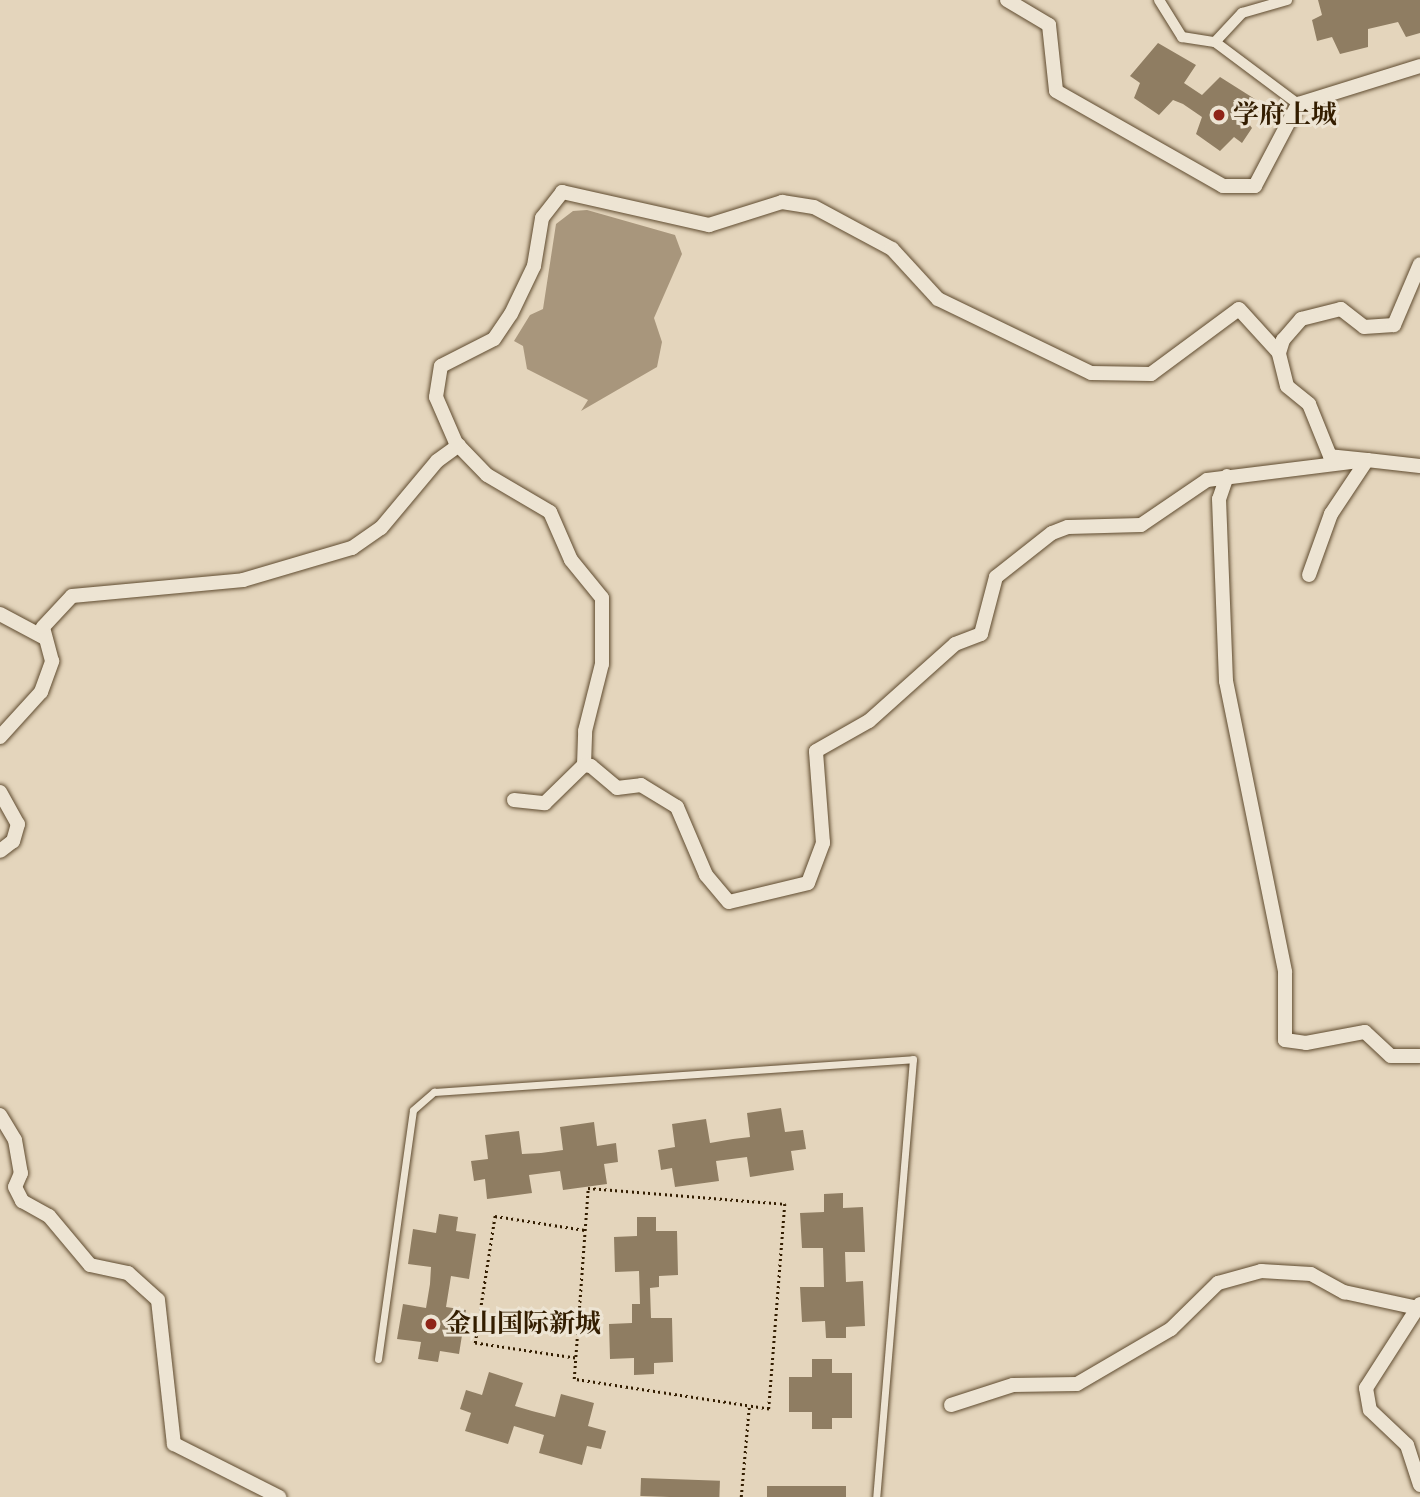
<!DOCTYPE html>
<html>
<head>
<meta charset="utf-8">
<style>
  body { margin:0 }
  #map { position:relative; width:1420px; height:1497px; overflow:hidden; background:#e4d5bc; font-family:"EB Garamond","Noto Serif SC",serif }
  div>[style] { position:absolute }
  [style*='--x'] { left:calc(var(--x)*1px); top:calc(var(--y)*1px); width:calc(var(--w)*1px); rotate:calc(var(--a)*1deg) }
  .water>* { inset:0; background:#a8967c }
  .building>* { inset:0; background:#8f7d62; transform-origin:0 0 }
  .path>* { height:2.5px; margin-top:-1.25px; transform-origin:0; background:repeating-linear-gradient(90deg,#331d00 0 2px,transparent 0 5.5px) }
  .roads { filter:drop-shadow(0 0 2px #5f4b2f) drop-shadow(0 0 2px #5f4b2f) }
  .service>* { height:7px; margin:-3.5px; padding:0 3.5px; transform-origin:3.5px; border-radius:3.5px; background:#ede4d3 }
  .pedestrian>* { height:10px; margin:-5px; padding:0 5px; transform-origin:5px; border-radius:5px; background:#ede4d3 }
  .minor>* { height:14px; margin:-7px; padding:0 7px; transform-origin:7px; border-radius:7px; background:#ede4d3 }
  .dots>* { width:19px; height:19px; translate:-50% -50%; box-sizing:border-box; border:4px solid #ede4d3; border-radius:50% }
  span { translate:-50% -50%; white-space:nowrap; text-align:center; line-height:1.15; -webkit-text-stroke:6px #ede4d3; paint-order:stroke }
  .poi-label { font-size:26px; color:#331d00; font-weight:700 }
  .left { translate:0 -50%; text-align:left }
</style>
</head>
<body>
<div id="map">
  <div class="water">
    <i style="clip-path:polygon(587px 210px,675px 235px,682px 254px,654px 318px,662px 342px,657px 367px,581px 411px,588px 400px,527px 369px,523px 346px,514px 341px,530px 315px,543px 309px,556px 224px,573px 211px)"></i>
  </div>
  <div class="building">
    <i style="clip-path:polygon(1318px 0,1420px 0,1420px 33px,1406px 37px,1398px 22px,1368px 29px,1368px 47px,1340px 54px,1332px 37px,1317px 41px,1312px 20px,1322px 15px)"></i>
    <i style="clip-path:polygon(1158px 43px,1196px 65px,1184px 83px,1202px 95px,1220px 77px,1258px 101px,1245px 119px,1252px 128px,1242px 143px,1234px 137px,1220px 151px,1196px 134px,1202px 117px,1183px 104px,1173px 100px,1159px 115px,1134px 98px,1140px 83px,1130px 76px)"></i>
    <i style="clip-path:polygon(781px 1108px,785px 1132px,803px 1130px,806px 1149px,791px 1151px,794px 1170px,750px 1177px,747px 1157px,716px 1161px,719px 1181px,675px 1187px,672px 1168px,661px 1170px,658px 1150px,675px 1147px,672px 1124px,706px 1119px,710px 1143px,733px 1139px,750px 1137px,747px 1113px)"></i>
    <i style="clip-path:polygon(594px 1122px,597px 1146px,616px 1143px,618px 1162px,604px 1164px,607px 1184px,563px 1190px,560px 1171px,529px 1175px,532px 1193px,487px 1199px,485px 1179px,474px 1181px,471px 1161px,488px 1159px,485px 1135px,519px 1131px,522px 1154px,541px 1153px,563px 1150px,560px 1127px)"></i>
    <i style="clip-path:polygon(843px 1193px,843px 1208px,863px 1207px,865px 1252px,845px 1252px,846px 1282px,863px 1281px,865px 1326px,846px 1327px,846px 1338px,826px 1338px,825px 1321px,802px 1322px,800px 1287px,824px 1287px,823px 1248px,802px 1248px,800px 1213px,824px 1212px,824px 1194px)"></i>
    <i style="clip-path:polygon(439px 1214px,458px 1217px,456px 1231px,476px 1234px,469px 1279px,451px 1276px,446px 1307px,466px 1310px,459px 1354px,440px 1351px,438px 1362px,418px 1359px,421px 1342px,397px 1339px,403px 1304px,426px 1308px,430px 1284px,431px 1267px,408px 1264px,413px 1229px,436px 1233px)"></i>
    <i style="clip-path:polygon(637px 1217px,656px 1217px,656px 1231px,677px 1231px,678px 1275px,659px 1276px,659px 1287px,650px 1288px,651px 1318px,672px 1318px,673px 1362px,654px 1363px,654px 1374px,634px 1375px,634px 1358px,610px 1359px,609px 1324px,632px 1323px,632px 1304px,640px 1304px,639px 1271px,615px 1272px,614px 1237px,637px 1236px)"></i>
    <i style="clip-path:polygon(812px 1359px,832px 1359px,832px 1373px,852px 1373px,852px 1418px,832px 1418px,832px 1429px,812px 1429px,812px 1412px,789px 1412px,789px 1377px,812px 1377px)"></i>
    <i style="clip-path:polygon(489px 1372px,523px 1383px,515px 1406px,532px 1411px,555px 1417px,561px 1394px,594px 1403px,588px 1426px,606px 1431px,601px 1449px,587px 1446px,582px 1465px,539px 1453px,544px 1435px,514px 1426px,508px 1444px,465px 1431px,471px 1413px,460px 1409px,466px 1390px,482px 1395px)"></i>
    <i style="left:641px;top:1478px;width:79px;height:18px;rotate:2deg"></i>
    <i style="left:767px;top:1486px;width:79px;height:11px"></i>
  </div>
  <div class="path">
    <i style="--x:588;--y:1188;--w:198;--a:4.6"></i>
    <i style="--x:785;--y:1204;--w:206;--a:94.5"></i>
    <i style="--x:769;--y:1409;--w:197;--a:-171.3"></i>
    <i style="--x:574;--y:1379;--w:192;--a:-85.8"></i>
    <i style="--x:575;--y:1358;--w:101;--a:-171.5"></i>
    <i style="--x:475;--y:1343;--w:129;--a:-81.1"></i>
    <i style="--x:495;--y:1216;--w:91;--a:8.8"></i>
    <i style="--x:741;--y:1497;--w:90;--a:-84.9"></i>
  </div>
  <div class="roads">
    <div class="service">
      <i style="--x:378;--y:1359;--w:251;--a:-82"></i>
      <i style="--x:413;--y:1110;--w:28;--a:-41"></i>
      <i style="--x:434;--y:1092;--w:480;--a:-3.9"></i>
      <i style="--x:913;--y:1059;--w:440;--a:94.8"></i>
    </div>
    <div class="pedestrian">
      <i style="--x:1159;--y:0;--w:44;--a:58.1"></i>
      <i style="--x:1182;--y:37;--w:33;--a:9"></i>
      <i style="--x:1215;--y:42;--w:40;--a:-47"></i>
      <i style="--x:1242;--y:13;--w:47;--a:-16.1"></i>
      <i style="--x:1215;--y:42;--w:104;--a:36.8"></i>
    </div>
    <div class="minor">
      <i style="--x:1007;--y:0;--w:49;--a:30.8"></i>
      <i style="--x:1049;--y:25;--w:66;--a:83.9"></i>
      <i style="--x:1056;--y:91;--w:192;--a:29.6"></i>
      <i style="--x:1223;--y:186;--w:32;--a:0"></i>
      <i style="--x:1255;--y:186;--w:93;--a:-62.3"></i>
      <i style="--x:1298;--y:104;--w:128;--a:-17.3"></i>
      <i style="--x:1227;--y:476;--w:24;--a:109"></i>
      <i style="--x:1219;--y:499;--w:182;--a:87.8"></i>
      <i style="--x:1226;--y:681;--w:297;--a:78.5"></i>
      <i style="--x:1285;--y:972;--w:68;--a:90"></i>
      <i style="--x:1285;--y:1040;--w:21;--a:8"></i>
      <i style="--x:1306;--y:1043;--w:60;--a:-10.6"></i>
      <i style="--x:1365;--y:1032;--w:35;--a:43"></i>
      <i style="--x:1391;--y:1056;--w:29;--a:0"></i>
      <i style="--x:1309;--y:575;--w:65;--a:-70.2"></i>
      <i style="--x:1331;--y:514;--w:65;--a:-56.3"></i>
      <i style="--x:1367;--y:460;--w:37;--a:-174"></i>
      <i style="--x:1330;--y:456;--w:56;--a:-112"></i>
      <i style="--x:1309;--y:404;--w:28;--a:-141"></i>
      <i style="--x:1287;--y:386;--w:34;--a:-104"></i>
      <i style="--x:1279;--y:353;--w:14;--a:-73"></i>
      <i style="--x:1283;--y:340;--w:28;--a:-49"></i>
      <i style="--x:1301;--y:319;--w:41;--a:-14"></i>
      <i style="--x:1341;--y:309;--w:29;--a:38"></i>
      <i style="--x:1364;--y:327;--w:30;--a:-4"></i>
      <i style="--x:1394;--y:325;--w:66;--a:-66.9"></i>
      <i style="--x:0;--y:614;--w:51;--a:28.1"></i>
      <i style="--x:0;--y:737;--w:61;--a:-47.7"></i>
      <i style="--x:41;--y:692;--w:33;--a:-70"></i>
      <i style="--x:52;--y:661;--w:35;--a:-105"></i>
      <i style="--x:43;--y:627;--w:42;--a:-46.9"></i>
      <i style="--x:72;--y:596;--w:172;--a:-5.3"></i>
      <i style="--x:243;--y:580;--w:114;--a:-16.4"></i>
      <i style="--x:352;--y:548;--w:35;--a:-35"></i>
      <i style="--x:381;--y:528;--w:87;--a:-50.1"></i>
      <i style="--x:437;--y:461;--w:27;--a:-36"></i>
      <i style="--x:584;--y:765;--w:34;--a:-88"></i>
      <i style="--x:585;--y:731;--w:69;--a:-75.8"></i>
      <i style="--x:602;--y:664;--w:66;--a:-90"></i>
      <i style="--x:602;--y:598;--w:49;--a:-129.2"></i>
      <i style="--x:571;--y:560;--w:52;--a:-113.6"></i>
      <i style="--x:550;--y:512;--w:73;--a:-149.6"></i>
      <i style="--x:487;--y:475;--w:45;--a:-134.1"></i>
      <i style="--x:456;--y:443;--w:50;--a:-113.5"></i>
      <i style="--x:436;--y:397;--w:31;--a:-81"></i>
      <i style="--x:441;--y:366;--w:59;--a:-27"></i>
      <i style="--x:494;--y:339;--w:30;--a:-56"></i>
      <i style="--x:511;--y:314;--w:53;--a:-64.4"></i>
      <i style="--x:534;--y:266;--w:49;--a:-80.5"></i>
      <i style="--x:542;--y:218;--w:33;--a:-52"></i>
      <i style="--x:562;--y:192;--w:151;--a:12.7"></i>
      <i style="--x:709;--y:225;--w:77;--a:-17.5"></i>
      <i style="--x:782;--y:202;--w:32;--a:9"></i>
      <i style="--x:814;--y:207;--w:89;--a:28.3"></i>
      <i style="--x:892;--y:249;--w:68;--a:47.4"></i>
      <i style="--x:938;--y:299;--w:170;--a:25.8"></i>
      <i style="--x:1091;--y:373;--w:60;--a:1"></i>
      <i style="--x:1151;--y:374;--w:109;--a:-36.5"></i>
      <i style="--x:1239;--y:309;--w:59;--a:47.7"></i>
      <i style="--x:0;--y:792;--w:37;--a:61"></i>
      <i style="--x:18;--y:824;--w:18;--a:106"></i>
      <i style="--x:13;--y:841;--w:16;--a:142"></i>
      <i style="--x:514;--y:800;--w:31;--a:6"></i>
      <i style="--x:545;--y:803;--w:54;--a:-44.3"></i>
      <i style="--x:584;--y:765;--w:7;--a:8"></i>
      <i style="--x:591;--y:766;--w:34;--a:40"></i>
      <i style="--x:617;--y:788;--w:24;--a:-7"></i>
      <i style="--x:641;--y:785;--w:42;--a:31.4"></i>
      <i style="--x:677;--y:807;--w:74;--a:66.9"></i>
      <i style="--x:706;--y:875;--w:35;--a:50"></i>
      <i style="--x:729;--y:902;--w:81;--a:-13.5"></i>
      <i style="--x:808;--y:883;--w:43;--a:-69.4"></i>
      <i style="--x:823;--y:843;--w:92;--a:-94.4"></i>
      <i style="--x:816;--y:751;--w:61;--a:-29.5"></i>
      <i style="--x:869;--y:721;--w:115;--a:-41.8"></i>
      <i style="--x:955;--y:644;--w:28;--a:-21"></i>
      <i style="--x:981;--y:634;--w:59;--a:-75.3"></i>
      <i style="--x:996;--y:577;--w:71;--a:-38.2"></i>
      <i style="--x:1052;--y:533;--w:17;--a:-21"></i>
      <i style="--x:1068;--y:527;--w:73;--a:-1.6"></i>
      <i style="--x:1141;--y:525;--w:80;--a:-34.3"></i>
      <i style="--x:1207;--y:480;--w:161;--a:-7.1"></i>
      <i style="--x:1367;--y:460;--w:53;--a:6.5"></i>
      <i style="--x:0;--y:1115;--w:29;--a:59"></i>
      <i style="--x:15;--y:1140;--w:34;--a:80"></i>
      <i style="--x:21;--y:1173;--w:15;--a:113"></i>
      <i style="--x:15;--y:1187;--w:16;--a:63"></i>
      <i style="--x:22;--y:1201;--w:31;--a:29"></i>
      <i style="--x:49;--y:1216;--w:64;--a:50.1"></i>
      <i style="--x:90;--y:1265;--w:39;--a:12"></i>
      <i style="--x:128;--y:1273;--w:40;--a:42"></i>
      <i style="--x:158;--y:1300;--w:145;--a:83.7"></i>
      <i style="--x:174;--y:1444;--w:118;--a:26.8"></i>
      <i style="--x:1420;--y:1304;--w:100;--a:122.7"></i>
      <i style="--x:1366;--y:1388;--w:22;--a:80"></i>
      <i style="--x:1370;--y:1410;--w:51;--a:43.4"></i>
      <i style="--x:1407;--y:1445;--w:42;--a:72"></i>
      <i style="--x:951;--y:1405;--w:65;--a:-17.9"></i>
      <i style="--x:1013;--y:1385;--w:64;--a:-0.9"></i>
      <i style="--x:1077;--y:1384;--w:109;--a:-30.3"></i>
      <i style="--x:1171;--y:1329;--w:66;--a:-44.4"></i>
      <i style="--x:1218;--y:1283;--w:45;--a:-15.6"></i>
      <i style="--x:1261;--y:1271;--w:50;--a:3.4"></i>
      <i style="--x:1311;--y:1274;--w:38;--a:29"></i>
      <i style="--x:1344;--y:1292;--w:76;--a:12.2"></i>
    </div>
  </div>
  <div class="dots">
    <i style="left:1219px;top:115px;background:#8f2418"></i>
    <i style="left:431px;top:1324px;background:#8f2418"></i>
  </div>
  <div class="poi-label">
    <span class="left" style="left:1233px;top:115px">学府上城</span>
    <span class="left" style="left:445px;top:1324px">金山国际新城</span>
  </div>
</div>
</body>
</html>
